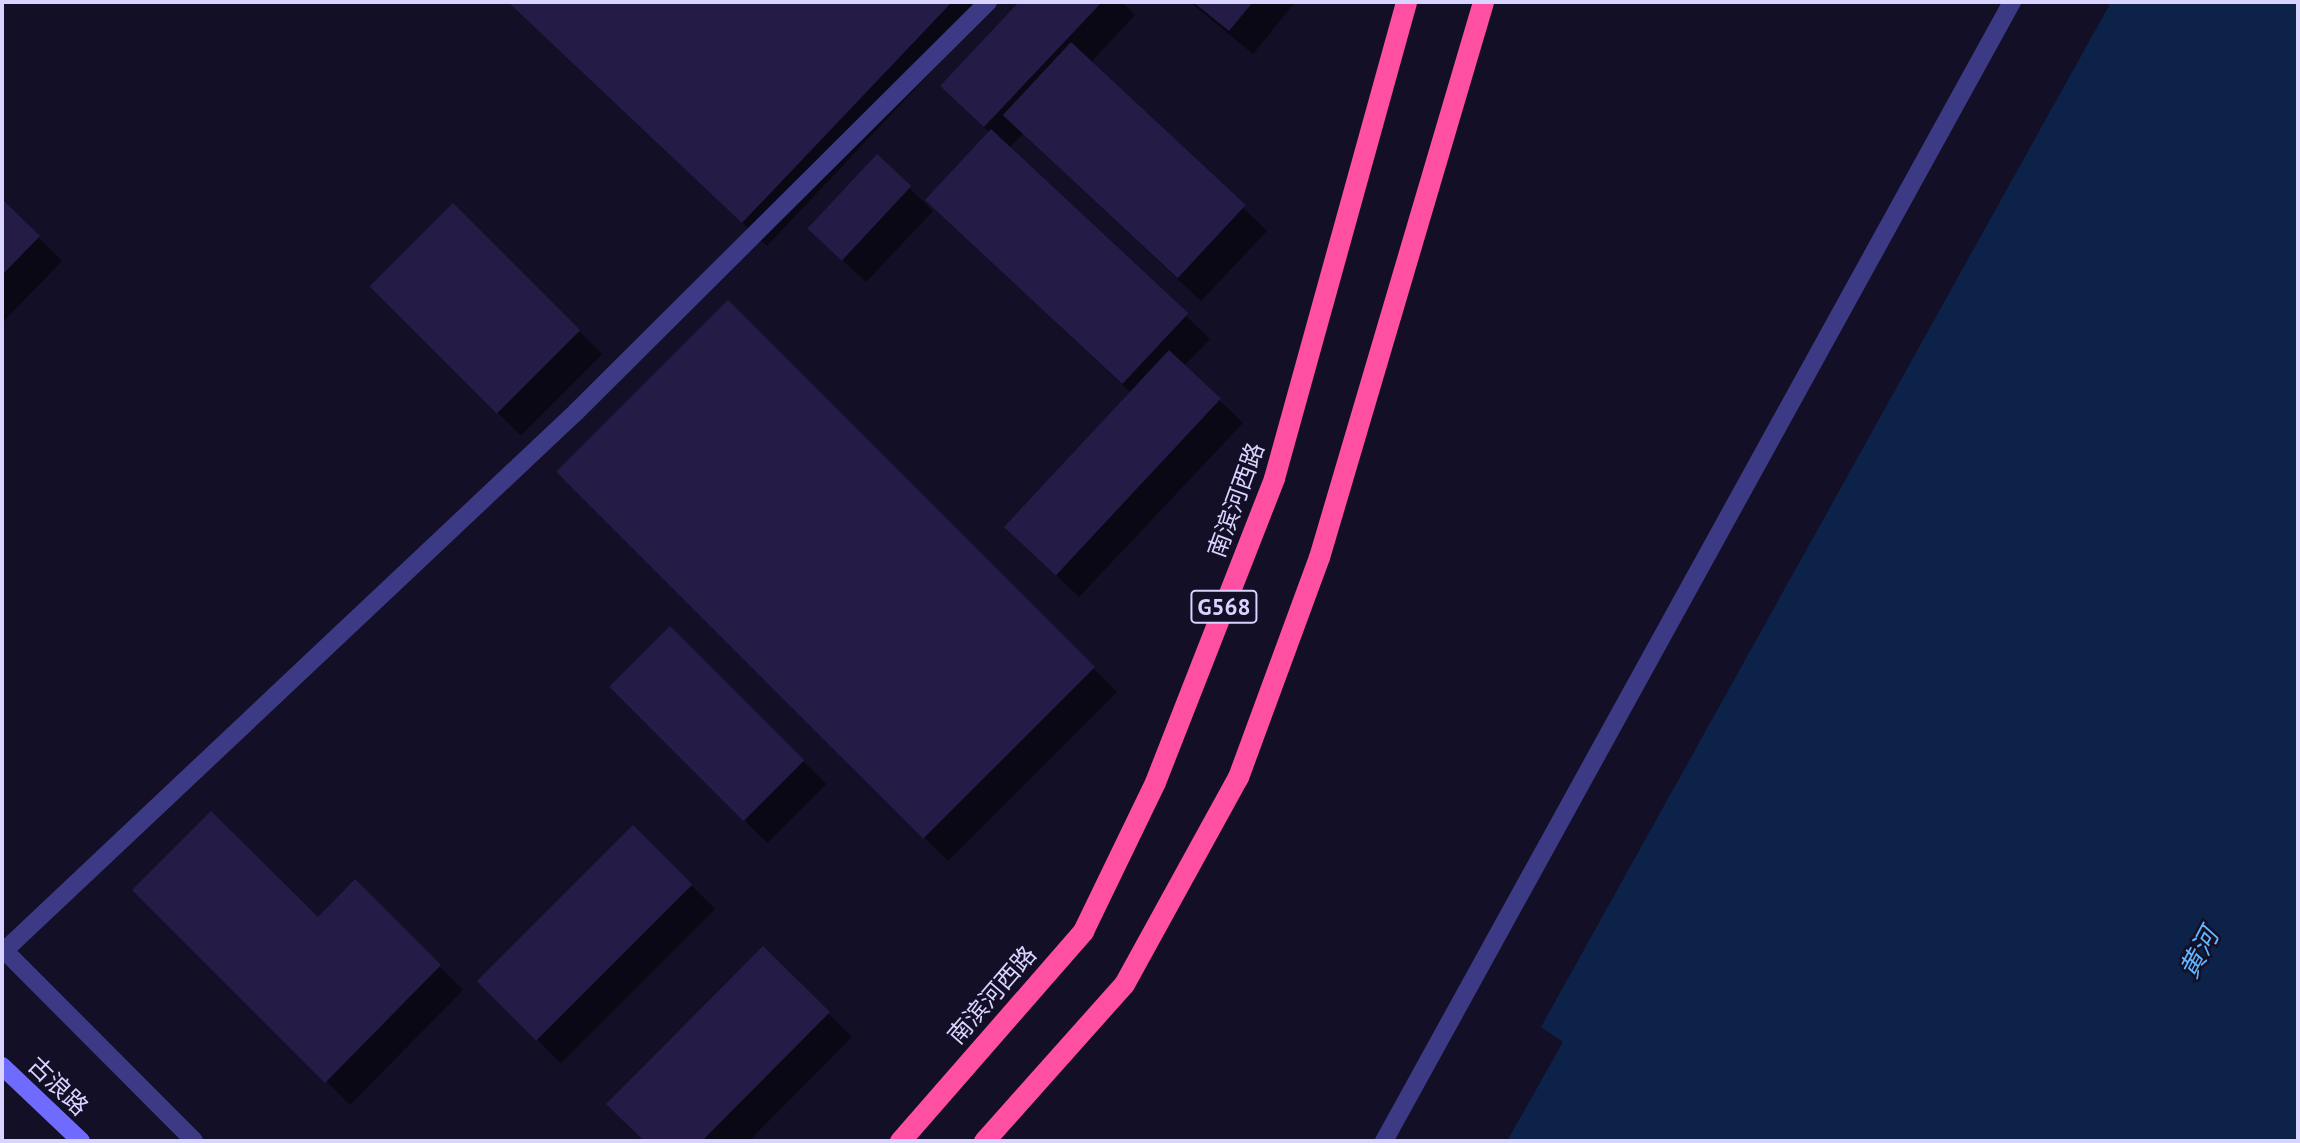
<!DOCTYPE html>
<html>
<head>
<meta charset="utf-8">
<style>
  body { margin:0 }
  #map { position:relative; width:2300px; height:1143px; overflow:hidden; background:#130f26; font-family:"PT Sans","Noto Sans SC",sans-serif }
  div>[style] { position:absolute }
  [style*='--x'] { left:calc(var(--x)*1px); top:calc(var(--y)*1px); width:calc(var(--w)*1px); rotate:calc(var(--a)*1deg) }
  .water>* { inset:0; background:#0c2248 }
  .shadow>* { inset:0; background:#0007; transform-origin:0 0 }
  .building>* { inset:0; background:#241b47; transform-origin:0 0 }
  .street>* { height:18px; margin:-9px; padding:0 9px; transform-origin:9px; border-radius:9px; background:#3d3a85 }
  .secondary>* { height:18px; margin:-9px; padding:0 9px; transform-origin:9px; border-radius:9px; background:#6f6bff }
  .highway>* { height:21px; margin:-10.5px; padding:0 10.5px; transform-origin:10.5px; border-radius:10.5px; background:#ff4fa3 }
  span { translate:-50% -50%; white-space:nowrap; text-align:center; line-height:1.15; -webkit-text-stroke:5px #130f26; paint-order:stroke }
  .shield-label span { padding:2px 5px; background:#130f26; border:2px solid; border-radius:5px; -webkit-text-stroke-width:0 }
  .shield-label { font-size:23px; color:#d9d4ff; font-weight:700 }
  .street-label { font-size:24px; color:#d9d4ff }
  .water-label { font-size:26px; color:#62b6ff; font-style:italic }
  .frame { position:absolute; inset:0; border:4px solid #d9d4ff; pointer-events:none }
</style>
</head>
<body>
<div id="map">
  <div class="water">
    <i style="clip-path:polygon(2111px 2px,2298px 2px,2298px 1141px,1507px 1141px,1563px 1042px,1541px 1027px)"></i>
  </div>
  <div class="shadow">
    <i style="clip-path:polygon(509px 2px,997px 2px,767px 246px)"></i>
    <i style="clip-path:polygon(1022px 2px,1122px 2px,1135px 15px,1091px 62px,1267px 231px,1201px 301px,1023px 134px,1009px 148px,1210px 339px,1184px 366px,1243px 423px,1079px 597px,1029px 549px,1131px 393px,951px 223px,990px 133px,942px 86px)"></i>
    <i style="clip-path:polygon(1190px 2px,1295px 2px,1253px 54px)"></i>
    <i style="clip-path:polygon(909px 188px,933px 211px,866px 282px,833px 251px)"></i>
    <i style="clip-path:polygon(2px 201px,62px 261px,2px 323px)"></i>
    <i style="left:453px;top:205px;width:211px;height:115px;rotate:45deg"></i>
    <i style="left:728px;top:303px;width:550px;height:239px;rotate:45deg"></i>
    <i style="left:670px;top:628px;width:221px;height:83px;rotate:45deg"></i>
    <i style="left:633px;top:827px;width:116px;height:218px;rotate:45deg"></i>
    <i style="clip-path:polygon(355px 882px,463px 990px,350px 1105px,135px 890px,318px 919px)"></i>
    <i style="clip-path:polygon(763px 948px,852px 1037px,749px 1141px,646px 1141px,609px 1104px)"></i>
  </div>
  <div class="building">
    <i style="clip-path:polygon(508px 2px,952px 2px,742px 223px)"></i>
    <i style="clip-path:polygon(1019px 2px,1102px 2px,984px 127px,940px 86px)"></i>
    <i style="clip-path:polygon(1193px 2px,1253px 2px,1229px 31px)"></i>
    <i style="left:1071px;top:42px;width:239px;height:100px;rotate:43deg"></i>
    <i style="left:991px;top:129px;width:270px;height:97px;rotate:43deg"></i>
    <i style="left:877px;top:154px;width:47px;height:102px;rotate:43deg"></i>
    <i style="clip-path:polygon(2px 199px,40px 236px,2px 275px)"></i>
    <i style="left:453px;top:203px;width:180px;height:118px;rotate:45deg"></i>
    <i style="left:728px;top:300px;width:519px;height:243px;rotate:45deg"></i>
    <i style="left:1169px;top:350px;width:71px;height:242px;rotate:43deg"></i>
    <i style="left:670px;top:626px;width:190px;height:86px;rotate:45deg"></i>
    <i style="clip-path:polygon(211px 811px,318px 917px,355px 879px,441px 965px,325px 1083px,132px 890px)"></i>
    <i style="left:633px;top:825px;width:84px;height:221px;rotate:45deg"></i>
    <i style="clip-path:polygon(763px 946px,830px 1012px,702px 1141px,644px 1141px,606px 1104px)"></i>
  </div>
  <div class="street">
    <i style="--x:2;--y:948;--w:272;--a:45.1"></i>
    <i style="--x:4;--y:951;--w:786;--a:-43.3"></i>
    <i style="--x:576;--y:412;--w:581;--a:-44.86"></i>
    <i style="--x:1384;--y:1141;--w:1301;--a:-61.13"></i>
  </div>
  <div class="secondary">
    <i style="--x:2;--y:1066;--w:109;--a:43.5"></i>
  </div>
  <div class="highway">
    <i style="--x:900;--y:1141;--w:279;--a:-48.9"></i>
    <i style="--x:1083;--y:931;--w:165;--a:-64.2"></i>
    <i style="--x:1155;--y:782;--w:326;--a:-68.6"></i>
    <i style="--x:1274;--y:478;--w:494;--a:-74.5"></i>
    <i style="--x:984;--y:1141;--w:210;--a:-48.3"></i>
    <i style="--x:1124;--y:984;--w:236;--a:-61.2"></i>
    <i style="--x:1238;--y:777;--w:234;--a:-69.8"></i>
    <i style="--x:1319;--y:557;--w:579;--a:-73.54"></i>
  </div>
  <div class="shield-label">
    <span style="left:1224px;top:607px">G568</span>
  </div>
  <div class="street-label">
    <span style="left:1236px;top:500px;rotate:-70deg">南滨河西路</span>
    <span style="left:992px;top:995px;rotate:-49deg">南滨河西路</span>
    <span style="left:58px;top:1086px;rotate:44deg">古浪路</span>
  </div>
  <div class="water-label">
    <span style="left:2199px;top:953px;rotate:-62deg">黄河</span>
  </div>
  <div class="frame"></div>
</div>
</body>
</html>
